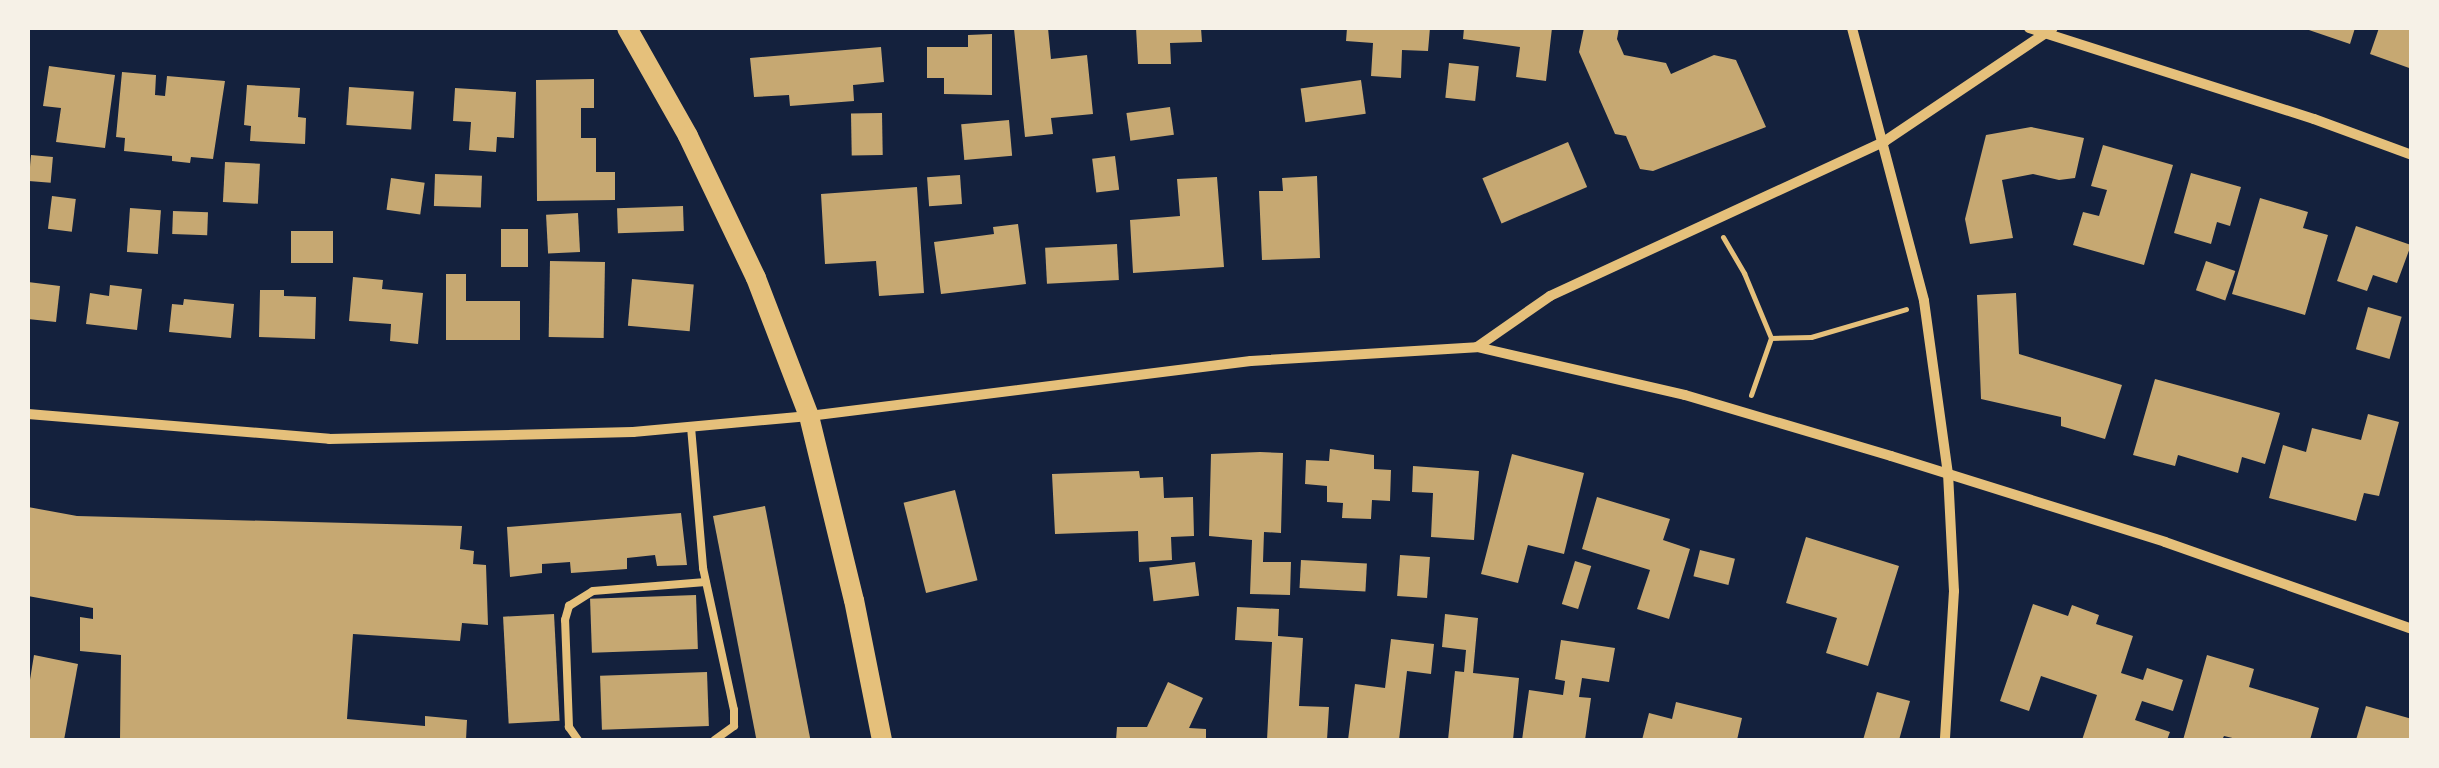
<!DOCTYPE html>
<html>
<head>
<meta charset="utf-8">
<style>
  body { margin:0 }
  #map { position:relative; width:2439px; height:768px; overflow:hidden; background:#14213d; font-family:"Alegreya Sans",sans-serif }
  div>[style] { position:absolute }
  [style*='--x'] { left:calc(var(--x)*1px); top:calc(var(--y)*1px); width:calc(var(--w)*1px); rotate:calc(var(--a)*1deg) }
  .building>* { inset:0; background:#c6a872; transform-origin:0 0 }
  .path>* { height:5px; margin:-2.5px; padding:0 2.5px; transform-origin:2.5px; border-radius:2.5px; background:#e5c07b }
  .service>* { height:8px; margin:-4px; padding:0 4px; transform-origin:4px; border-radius:4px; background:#e5c07b }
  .minor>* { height:10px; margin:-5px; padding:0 5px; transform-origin:5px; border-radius:5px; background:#e5c07b }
  .secondary>* { height:20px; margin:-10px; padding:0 10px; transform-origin:10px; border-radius:10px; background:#e5c07b }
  span { translate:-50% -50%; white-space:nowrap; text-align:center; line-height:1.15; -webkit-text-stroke:10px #f6f1e7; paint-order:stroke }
  .frame { position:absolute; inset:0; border:30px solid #f6f1e7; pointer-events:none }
</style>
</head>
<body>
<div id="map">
  <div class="building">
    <i style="clip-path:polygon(1048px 28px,1051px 59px,1087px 55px,1093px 114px,1051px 118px,1053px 134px,1025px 137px,1014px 29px)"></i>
    <i style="clip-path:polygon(1136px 28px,1201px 28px,1202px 42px,1170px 43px,1171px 64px,1138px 64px)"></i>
    <i style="clip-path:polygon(1347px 28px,1430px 28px,1428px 51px,1402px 50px,1401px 78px,1371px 76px,1373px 43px,1346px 41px)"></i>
    <i style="clip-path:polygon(1464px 28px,1552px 28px,1546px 81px,1516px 77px,1520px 47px,1463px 39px)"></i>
    <i style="clip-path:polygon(1584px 28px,1619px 28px,1617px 39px,1624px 55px,1666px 63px,1671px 74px,1714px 55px,1736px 60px,1766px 127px,1653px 171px,1640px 169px,1626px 136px,1615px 134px,1579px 52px)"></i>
    <i style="clip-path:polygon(2303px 28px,2355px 28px,2350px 44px)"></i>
    <i style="clip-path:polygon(2379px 28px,2412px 28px,2412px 69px,2370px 54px)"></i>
    <i style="clip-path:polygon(992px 34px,992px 95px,944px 94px,944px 78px,927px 78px,927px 47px,968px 47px,968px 35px)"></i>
    <i style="clip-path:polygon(881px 47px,884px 82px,853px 85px,854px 101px,790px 106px,789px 95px,754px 97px,750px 58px)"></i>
    <i style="left:1449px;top:63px;width:30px;height:35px;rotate:6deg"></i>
    <i style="clip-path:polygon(49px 66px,115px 75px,105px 148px,56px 142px,61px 108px,43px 106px)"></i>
    <i style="clip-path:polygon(122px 72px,156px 75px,155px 95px,165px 96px,167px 76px,225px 81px,213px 159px,191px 157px,190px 163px,172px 161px,172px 156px,124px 151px,125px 138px,116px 137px)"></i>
    <i style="clip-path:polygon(594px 79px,594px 108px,581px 108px,581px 138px,596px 138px,596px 172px,615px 172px,615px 200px,537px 201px,536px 80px)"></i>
    <i style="left:1361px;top:80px;width:34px;height:61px;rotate:82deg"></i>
    <i style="clip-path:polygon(247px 85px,300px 88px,298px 117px,306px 118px,305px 144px,250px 141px,251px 126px,244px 125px)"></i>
    <i style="left:349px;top:87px;width:65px;height:38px;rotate:4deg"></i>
    <i style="clip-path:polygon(455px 88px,516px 92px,514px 138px,497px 137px,496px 152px,469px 150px,471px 122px,453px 121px)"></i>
    <i style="left:1170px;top:107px;width:28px;height:44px;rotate:82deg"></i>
    <i style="left:882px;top:113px;width:42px;height:31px;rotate:89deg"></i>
    <i style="left:1009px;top:120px;width:36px;height:48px;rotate:85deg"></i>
    <i style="clip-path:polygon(2031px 127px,2084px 138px,2075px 178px,2059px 180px,2033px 174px,2002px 180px,2013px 238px,1970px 244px,1965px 219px,1986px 135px)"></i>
    <i style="left:1568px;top:142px;width:49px;height:93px;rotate:67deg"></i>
    <i style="clip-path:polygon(2103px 145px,2173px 165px,2144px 265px,2073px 245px,2083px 212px,2099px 216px,2107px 190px,2091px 186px)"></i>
    <i style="left:31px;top:155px;width:22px;height:26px;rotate:5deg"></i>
    <i style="left:1115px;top:156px;width:34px;height:23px;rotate:83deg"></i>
    <i style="left:225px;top:162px;width:35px;height:40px;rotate:3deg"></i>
    <i style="clip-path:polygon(2191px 173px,2241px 187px,2230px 226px,2217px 222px,2211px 244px,2174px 233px)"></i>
    <i style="left:435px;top:174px;width:47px;height:32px;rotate:2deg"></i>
    <i style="left:960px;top:175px;width:29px;height:33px;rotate:86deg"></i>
    <i style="clip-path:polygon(1317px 176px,1320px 258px,1262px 260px,1259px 191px,1283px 191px,1282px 178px)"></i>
    <i style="clip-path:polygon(1217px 177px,1224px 267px,1133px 273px,1130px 220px,1180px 216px,1177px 179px)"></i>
    <i style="left:391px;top:178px;width:34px;height:32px;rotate:8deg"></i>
    <i style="clip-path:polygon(917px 187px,924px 293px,879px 296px,876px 261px,825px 264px,821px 194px)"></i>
    <i style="left:52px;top:196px;width:24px;height:33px;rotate:7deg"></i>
    <i style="clip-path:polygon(2260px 198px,2308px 212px,2303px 228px,2328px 235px,2305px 315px,2232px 294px)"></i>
    <i style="left:683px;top:206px;width:25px;height:66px;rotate:88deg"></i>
    <i style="left:130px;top:208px;width:31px;height:44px;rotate:4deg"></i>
    <i style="left:173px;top:211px;width:35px;height:23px;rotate:2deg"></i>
    <i style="left:578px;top:213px;width:39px;height:32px;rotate:87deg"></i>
    <i style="clip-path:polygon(1018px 224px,1026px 284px,941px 294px,934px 242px,994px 234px,993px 227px)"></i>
    <i style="clip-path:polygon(2356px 226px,2411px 245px,2397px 283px,2373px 275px,2367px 291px,2337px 281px)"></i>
    <i style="left:501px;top:229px;width:27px;height:38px"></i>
    <i style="left:291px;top:231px;width:42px;height:32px"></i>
    <i style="left:1117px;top:244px;width:36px;height:72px;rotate:87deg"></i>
    <i style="left:550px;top:261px;width:55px;height:76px;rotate:1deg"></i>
    <i style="left:2206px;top:261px;width:31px;height:31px;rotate:19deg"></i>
    <i style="clip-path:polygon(446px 274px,466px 274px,466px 301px,520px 301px,520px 340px,446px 340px)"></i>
    <i style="clip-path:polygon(353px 277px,383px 280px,382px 289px,423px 293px,418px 344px,390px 341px,391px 324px,349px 321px)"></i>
    <i style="left:632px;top:279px;width:62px;height:47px;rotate:5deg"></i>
    <i style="clip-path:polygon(28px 282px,60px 286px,56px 322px,28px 319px)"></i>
    <i style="clip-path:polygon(110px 285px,142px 289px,137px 330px,86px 324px,90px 293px,109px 296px)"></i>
    <i style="clip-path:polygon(260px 290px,284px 290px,284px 296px,316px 297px,315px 339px,259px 337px)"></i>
    <i style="clip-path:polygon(2016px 293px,2019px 354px,2122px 385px,2105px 439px,2061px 426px,2061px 417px,1981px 399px,1977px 295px)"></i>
    <i style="clip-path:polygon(184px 299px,234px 304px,231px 338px,169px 332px,172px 304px,183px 305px)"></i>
    <i style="left:2368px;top:307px;width:35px;height:44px;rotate:16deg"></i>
    <i style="clip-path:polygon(2155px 379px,2280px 413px,2265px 464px,2242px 457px,2238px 473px,2178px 455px,2175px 466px,2133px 455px)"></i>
    <i style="clip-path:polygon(2368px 414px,2399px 422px,2379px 496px,2364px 493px,2356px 521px,2269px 498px,2283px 445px,2306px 452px,2312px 428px,2361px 440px)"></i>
    <i style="clip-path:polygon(1330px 449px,1374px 455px,1374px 469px,1391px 470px,1390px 501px,1372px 500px,1371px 519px,1342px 518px,1343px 503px,1327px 502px,1327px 486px,1305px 484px,1306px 460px,1329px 461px)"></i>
    <i style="clip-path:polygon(1260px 452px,1283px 453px,1281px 533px,1264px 532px,1263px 562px,1291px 562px,1290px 595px,1250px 594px,1252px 540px,1209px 536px,1211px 454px)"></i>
    <i style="clip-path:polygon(1512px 454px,1584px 473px,1564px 554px,1528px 545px,1518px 583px,1481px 574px)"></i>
    <i style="clip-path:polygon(1413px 466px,1479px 471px,1474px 540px,1431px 537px,1433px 493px,1412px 492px)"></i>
    <i style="clip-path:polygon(1139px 471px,1140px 478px,1163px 477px,1164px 498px,1193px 497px,1194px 536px,1171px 537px,1172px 560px,1139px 562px,1138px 531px,1055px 534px,1052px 474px)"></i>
    <i style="left:955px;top:490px;width:93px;height:53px;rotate:76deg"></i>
    <i style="clip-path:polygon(1597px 497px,1670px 519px,1663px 540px,1690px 549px,1669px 619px,1637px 609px,1650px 570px,1582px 549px)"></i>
    <i style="left:765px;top:506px;width:238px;height:53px;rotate:79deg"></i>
    <i style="clip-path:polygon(28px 507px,77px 516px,462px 526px,460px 549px,474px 551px,473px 564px,486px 565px,488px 625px,462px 623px,460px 641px,353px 634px,347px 719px,425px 726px,425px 716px,467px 720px,466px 740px,120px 740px,121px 655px,80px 651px,80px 617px,93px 619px,93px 608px,28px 596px)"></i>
    <i style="clip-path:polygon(681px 513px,687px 565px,657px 566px,655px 555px,627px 558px,627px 569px,571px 573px,570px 562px,542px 564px,542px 573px,510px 577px,507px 527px)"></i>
    <i style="clip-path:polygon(1806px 537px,1899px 566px,1868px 666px,1826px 653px,1837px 618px,1786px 603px)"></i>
    <i style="left:1700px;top:550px;width:36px;height:27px;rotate:14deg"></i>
    <i style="left:1400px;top:555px;width:30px;height:41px;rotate:4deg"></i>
    <i style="left:1301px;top:560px;width:66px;height:28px;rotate:3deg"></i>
    <i style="left:1575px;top:561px;width:17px;height:45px;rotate:17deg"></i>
    <i style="left:1195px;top:562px;width:34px;height:46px;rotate:83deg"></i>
    <i style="left:696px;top:595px;width:54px;height:106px;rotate:88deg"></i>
    <i style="clip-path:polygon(2033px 604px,2068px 616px,2072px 605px,2099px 615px,2096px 624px,2133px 636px,2121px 673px,2143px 680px,2147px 668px,2183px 680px,2173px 711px,2142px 701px,2135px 720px,2170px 732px,2167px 740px,2082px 740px,2097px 695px,2041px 676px,2029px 711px,2000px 701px)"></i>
    <i style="clip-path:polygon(1237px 607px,1279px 609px,1278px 636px,1303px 638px,1299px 706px,1329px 707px,1327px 740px,1267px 740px,1272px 642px,1235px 640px)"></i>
    <i style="left:554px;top:614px;width:107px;height:51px;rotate:87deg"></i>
    <i style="clip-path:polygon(1445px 614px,1478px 618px,1473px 673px,1519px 678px,1513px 740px,1448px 740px,1455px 671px,1464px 672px,1466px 650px,1442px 647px)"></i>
    <i style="clip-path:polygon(1391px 639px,1434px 644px,1431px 674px,1407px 671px,1399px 740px,1348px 740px,1355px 684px,1385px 688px)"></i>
    <i style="clip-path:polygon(1561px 640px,1615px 648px,1609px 682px,1582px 678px,1579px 697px,1591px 698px,1585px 740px,1522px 740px,1529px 690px,1563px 695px,1565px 681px,1555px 679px)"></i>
    <i style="clip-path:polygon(34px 655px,78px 664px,64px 740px,28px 740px,28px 692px)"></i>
    <i style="clip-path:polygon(2207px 655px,2254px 669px,2249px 687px,2319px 708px,2310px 740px,2241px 740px,2224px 736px,2222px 740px,2183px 740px)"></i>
    <i style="left:707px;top:672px;width:54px;height:107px;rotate:88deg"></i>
    <i style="clip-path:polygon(1168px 682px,1203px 698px,1189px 728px,1206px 729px,1206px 740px,1116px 740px,1117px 727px,1147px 727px)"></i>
    <i style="clip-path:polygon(1877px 692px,1910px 701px,1899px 740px,1863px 740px)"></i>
    <i style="clip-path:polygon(1676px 702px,1742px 718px,1737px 740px,1642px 740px,1649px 713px,1672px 719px)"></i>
    <i style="clip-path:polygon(2366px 706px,2412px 719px,2412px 740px,2356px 740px)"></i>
  </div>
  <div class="path">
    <i style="--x:1723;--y:237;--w:42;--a:59.7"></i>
    <i style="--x:1744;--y:273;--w:70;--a:67.4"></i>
    <i style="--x:1751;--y:395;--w:60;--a:-70.7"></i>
    <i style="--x:1771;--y:338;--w:40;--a:-1.4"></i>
    <i style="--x:1811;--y:337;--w:99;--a:-16.4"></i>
  </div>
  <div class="service">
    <i style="--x:691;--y:427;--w:142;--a:85.1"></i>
    <i style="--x:703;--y:568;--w:145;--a:77.7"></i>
    <i style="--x:734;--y:710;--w:16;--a:90"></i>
    <i style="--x:734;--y:726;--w:24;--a:144"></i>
    <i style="--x:578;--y:740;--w:16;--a:-125"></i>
    <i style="--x:569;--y:727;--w:107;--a:-92.1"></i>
    <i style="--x:565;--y:620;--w:15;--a:-74"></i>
    <i style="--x:569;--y:606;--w:28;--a:-32"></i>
    <i style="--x:593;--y:591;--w:113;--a:-4.6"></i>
  </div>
  <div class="minor">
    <i style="--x:1852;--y:28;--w:282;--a:75.2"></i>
    <i style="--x:1924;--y:301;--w:174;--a:82.1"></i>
    <i style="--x:1948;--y:473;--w:118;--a:87.1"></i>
    <i style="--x:1954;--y:591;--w:149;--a:93.5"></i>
    <i style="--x:2029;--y:28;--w:299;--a:17.7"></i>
    <i style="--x:2314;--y:119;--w:104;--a:20.2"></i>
    <i style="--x:1477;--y:347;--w:89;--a:-34.9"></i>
    <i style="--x:1550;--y:296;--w:369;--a:-24.8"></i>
    <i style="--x:1885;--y:141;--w:202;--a:-33.9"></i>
    <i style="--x:28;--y:414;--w:302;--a:4.7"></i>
    <i style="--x:329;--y:439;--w:304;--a:-1.3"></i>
    <i style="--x:633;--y:432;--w:177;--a:-5.2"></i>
    <i style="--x:809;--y:416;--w:445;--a:-7.1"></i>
    <i style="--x:1251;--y:361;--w:226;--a:-3.5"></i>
    <i style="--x:1477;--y:347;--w:213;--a:13"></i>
    <i style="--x:1685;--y:395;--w:215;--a:16.5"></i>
    <i style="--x:1891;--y:456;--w:287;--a:17.4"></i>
    <i style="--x:2165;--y:542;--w:262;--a:19.4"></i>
  </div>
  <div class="secondary">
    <i style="--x:627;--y:28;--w:124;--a:60.5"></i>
    <i style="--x:688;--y:136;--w:157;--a:64.4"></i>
    <i style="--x:756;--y:278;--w:148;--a:69"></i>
    <i style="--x:809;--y:416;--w:189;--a:76.3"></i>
    <i style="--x:854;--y:600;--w:143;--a:78.7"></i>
  </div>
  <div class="frame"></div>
</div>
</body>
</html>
